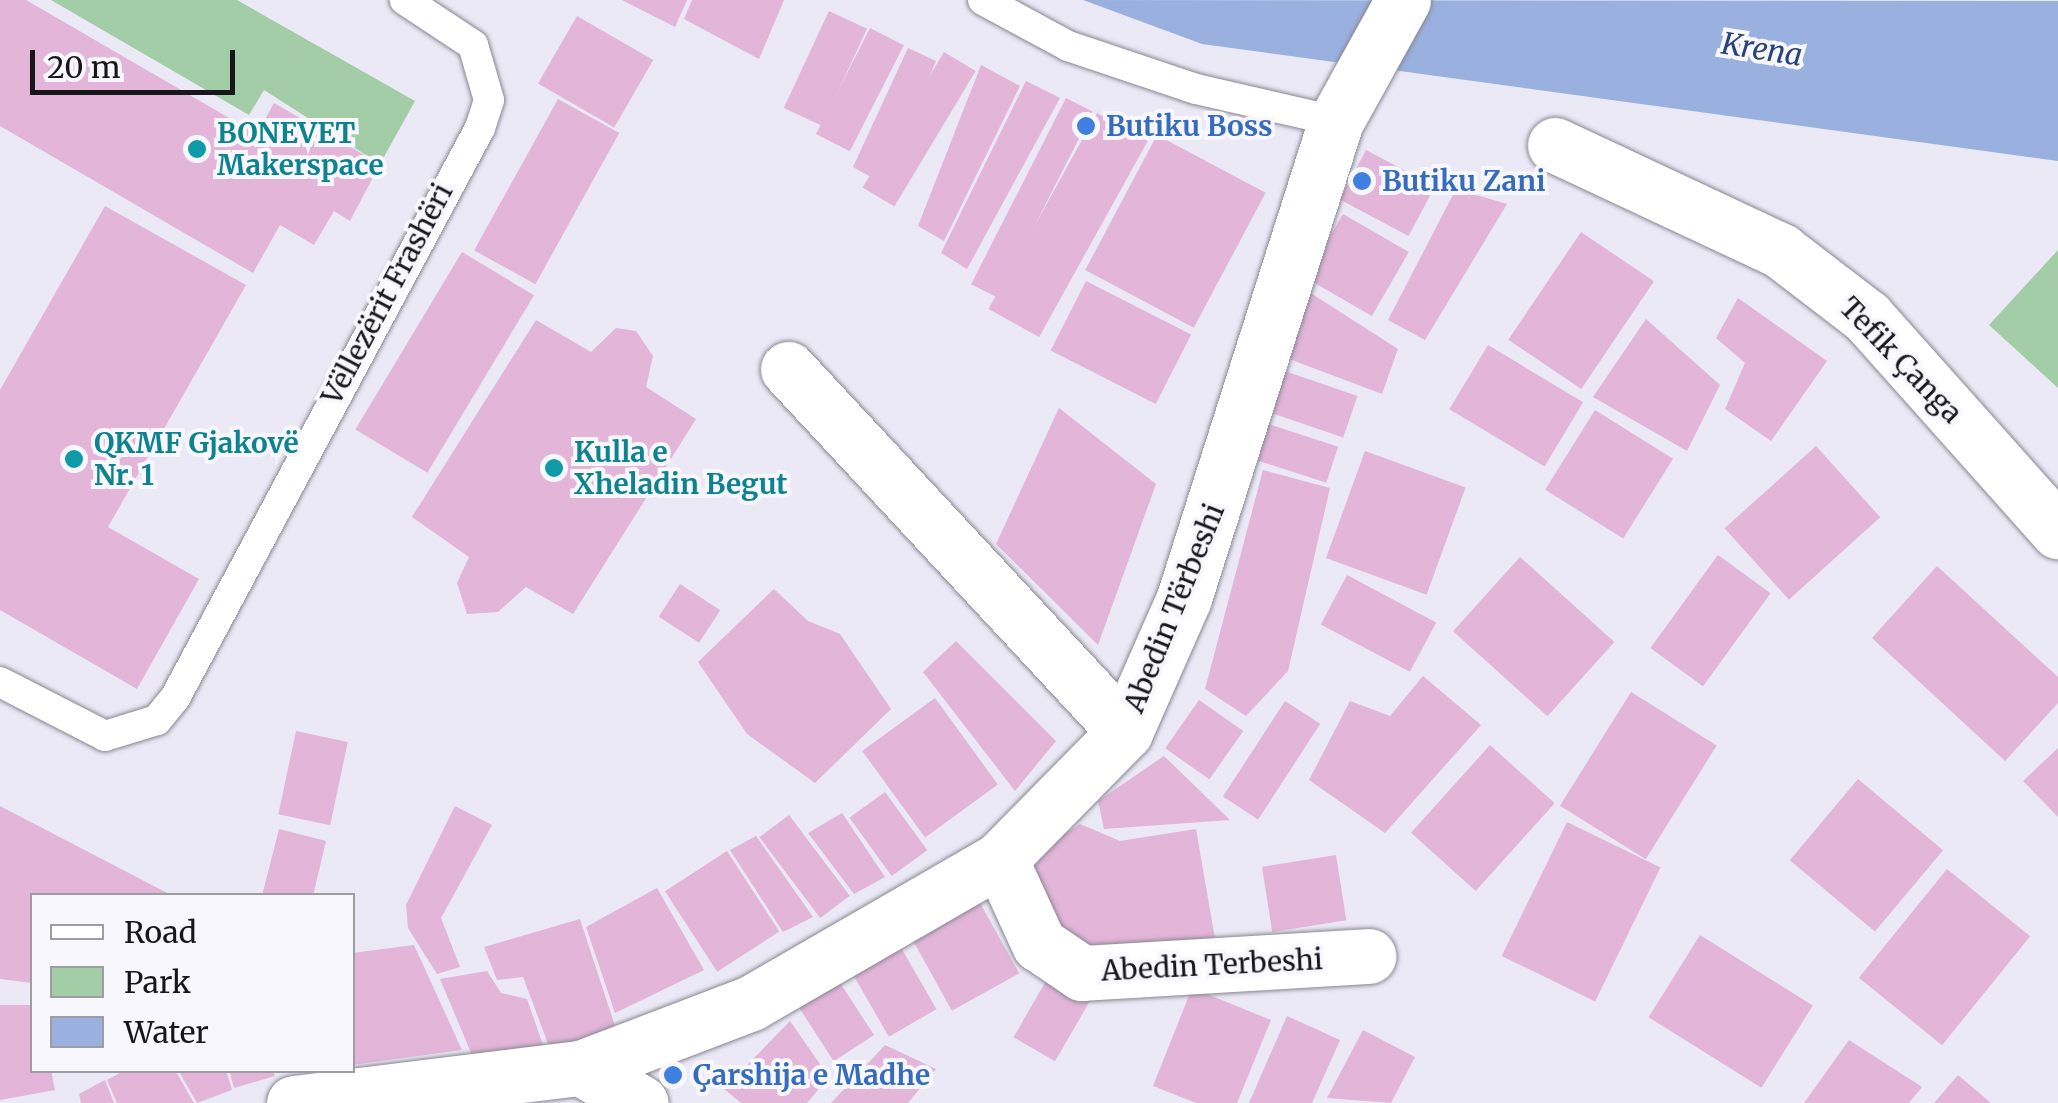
<!DOCTYPE html>
<html>
<head>
<meta charset="utf-8">
<style>
  body { margin:0 }
  #map { position:relative; width:2058px; height:1103px; overflow:hidden; background:#eae9f5; font-family:Merriweather,serif }
  div>[style] { position:absolute }
  [style*='--x'] { left:calc(var(--x)*1px); top:calc(var(--y)*1px); width:calc(var(--w)*1px); rotate:calc(var(--a)*1deg) }
  .green>* { inset:0; background:#a3cda6 }
  .water>* { inset:0; background:#9ab1df }
  .building>* { inset:0; background:#e3b5d9; transform-origin:0 0 }
  .roads { filter:drop-shadow(0 0 2px #888791) drop-shadow(0 0 2px #888791) }
  .service>* { height:30px; margin:-15px; padding:0 15px; transform-origin:15px; border-radius:15px; background:#fff }
  .minor>* { height:55px; margin:-27.5px; padding:0 27.5px; transform-origin:27.5px; border-radius:27.5px; background:#fff }
  .dots>* { width:28px; height:28px; translate:-50% -50%; box-sizing:border-box; border:5px solid #f8f7fe; border-radius:50% }
  span { translate:-50% -50%; white-space:nowrap; text-align:center; line-height:1.15; -webkit-text-stroke:8px #f8f7fe; paint-order:stroke }
  .shop-label { font-size:28px; color:#366cbe; font-weight:700 }
  .left { translate:0 -50%; text-align:left }
  .culture-label { font-size:28px; color:#0d838f; font-weight:700 }
  .street-label { font-size:28px; color:#17171b }
  .water-label { font-size:30px; color:#29437b; font-style:italic }
  .legend { position:absolute; left:30px; top:893px; width:325px; height:180px; box-sizing:border-box; background:#f8f7fe; border:2px solid #9e9da3; margin:0; padding:12px 18px; list-style:none; font-size:30px; color:#17171b }
  .legend li { display:flex; align-items:center; gap:20px; height:50px }
  .legend b { width:50px; border:2px solid #9e9da3 }
  .scale { position:absolute; left:30px; top:50px; width:205px; height:45px; box-sizing:border-box; border:5px solid #17171b; border-top:0; padding-left:12px; font-size:30px; line-height:35px; white-space:nowrap; color:#17171b; -webkit-text-stroke:8px #f8f7fe; paint-order:stroke }
</style>
</head>
<body>
<div id="map">
  <div class="green">
    <i style="clip-path:polygon(51px 0,237px 0,415px 101px,380px 164px,264px 90px,249px 115px)"></i>
    <i style="clip-path:polygon(2058px 250px,2058px 388px,1989px 325px)"></i>
  </div>
  <div class="water">
    <i style="clip-path:polygon(1083px 0,2058px 1px,2058px 161px,1202px 44px)"></i>
  </div>
  <div class="building">
    <i style="clip-path:polygon(0 0,26px 0,257px 134px,274px 103px,380px 164px,350px 221px,334px 211px,314px 245px,280px 225px,253px 273px,0 126px)"></i>
    <i style="clip-path:polygon(622px 0,687px 0,675px 27px)"></i>
    <i style="clip-path:polygon(692px 0,784px 0,759px 59px,684px 19px)"></i>
    <i style="left:829px;top:11px;width:42px;height:107px;rotate:25deg"></i>
    <i style="left:577px;top:16px;width:88px;height:78px;rotate:30deg"></i>
    <i style="left:870px;top:28px;width:38px;height:119px;rotate:27deg"></i>
    <i style="clip-path:polygon(908px 48px,936px 61px,885px 185px,853px 167px)"></i>
    <i style="left:944px;top:52px;width:37px;height:158px;rotate:31deg"></i>
    <i style="clip-path:polygon(981px 65px,1020px 86px,944px 241px,918px 226px)"></i>
    <i style="clip-path:polygon(1026px 81px,1060px 98px,967px 269px,941px 253px)"></i>
    <i style="left:1066px;top:98px;width:30px;height:209px;rotate:27deg"></i>
    <i style="left:558px;top:99px;width:70px;height:173px;rotate:29deg"></i>
    <i style="left:1097px;top:113px;width:58px;height:224px;rotate:29deg"></i>
    <i style="left:1157px;top:135px;width:123px;height:153px;rotate:28deg"></i>
    <i style="left:1366px;top:150px;width:78px;height:56px;rotate:28deg"></i>
    <i style="clip-path:polygon(1456px 189px,1507px 204px,1425px 340px,1388px 320px)"></i>
    <i style="clip-path:polygon(105px 206px,246px 285px,108px 527px,199px 579px,137px 689px,0 610px,0 390px)"></i>
    <i style="left:1343px;top:214px;width:76px;height:74px;rotate:30deg"></i>
    <i style="left:1581px;top:232px;width:88px;height:130px;rotate:34deg"></i>
    <i style="left:462px;top:252px;width:84px;height:207px;rotate:31deg"></i>
    <i style="left:1086px;top:281px;width:118px;height:78px;rotate:27deg"></i>
    <i style="clip-path:polygon(1303px 288px,1398px 349px,1382px 394px,1284px 357px)"></i>
    <i style="clip-path:polygon(1738px 298px,1827px 361px,1771px 441px,1725px 409px,1745px 363px,1716px 338px)"></i>
    <i style="clip-path:polygon(1646px 319px,1720px 385px,1687px 451px,1593px 397px)"></i>
    <i style="clip-path:polygon(536px 320px,591px 352px,616px 328px,636px 331px,653px 356px,646px 387px,696px 419px,573px 614px,526px 587px,498px 612px,467px 614px,457px 583px,469px 557px,412px 517px)"></i>
    <i style="left:1488px;top:345px;width:111px;height:75px;rotate:31deg"></i>
    <i style="left:1279px;top:369px;width:83px;height:44px;rotate:19deg"></i>
    <i style="clip-path:polygon(1059px 408px,1156px 484px,1098px 645px,996px 544px)"></i>
    <i style="left:1595px;top:410px;width:92px;height:94px;rotate:32deg"></i>
    <i style="left:1262px;top:422px;width:80px;height:38px;rotate:18deg"></i>
    <i style="left:1816px;top:446px;width:96px;height:123px;rotate:48deg"></i>
    <i style="left:1365px;top:451px;width:107px;height:114px;rotate:20deg"></i>
    <i style="clip-path:polygon(1263px 470px,1330px 488px,1288px 671px,1246px 716px,1205px 689px)"></i>
    <i style="left:1718px;top:555px;width:65px;height:115px;rotate:36deg"></i>
    <i style="left:1520px;top:557px;width:127px;height:100px;rotate:42deg"></i>
    <i style="clip-path:polygon(1937px 566px,2058px 677px,2058px 703px,2005px 761px,1872px 638px)"></i>
    <i style="left:1347px;top:575px;width:101px;height:56px;rotate:28deg"></i>
    <i style="left:680px;top:584px;width:48px;height:39px;rotate:33deg"></i>
    <i style="clip-path:polygon(774px 589px,808px 621px,840px 634px,891px 709px,815px 783px,747px 734px,698px 662px)"></i>
    <i style="clip-path:polygon(956px 641px,1056px 741px,1015px 791px,923px 672px)"></i>
    <i style="clip-path:polygon(1423px 676px,1481px 725px,1385px 833px,1309px 780px,1350px 701px,1390px 716px)"></i>
    <i style="left:1631px;top:692px;width:101px;height:134px;rotate:32deg"></i>
    <i style="left:935px;top:698px;width:107px;height:90px;rotate:54deg"></i>
    <i style="left:1199px;top:700px;width:54px;height:59px;rotate:35deg"></i>
    <i style="left:1285px;top:701px;width:42px;height:114px;rotate:33deg"></i>
    <i style="left:296px;top:731px;width:53px;height:85px;rotate:12deg"></i>
    <i style="left:1490px;top:745px;width:87px;height:118px;rotate:42deg"></i>
    <i style="clip-path:polygon(2058px 748px,2058px 817px,2023px 781px)"></i>
    <i style="clip-path:polygon(1164px 756px,1230px 820px,1104px 829px,1098px 801px)"></i>
    <i style="left:1858px;top:779px;width:111px;height:106px;rotate:40deg"></i>
    <i style="left:885px;top:792px;width:72px;height:44px;rotate:54deg"></i>
    <i style="clip-path:polygon(0 806px,173px 896px,32px 896px,32px 983px,0 979px)"></i>
    <i style="clip-path:polygon(455px 806px,492px 825px,441px 918px,460px 967px,437px 974px,408px 928px,406px 905px)"></i>
    <i style="clip-path:polygon(842px 813px,885px 877px,854px 894px,808px 833px)"></i>
    <i style="left:789px;top:815px;width:101px;height:37px;rotate:53deg"></i>
    <i style="left:1567px;top:822px;width:104px;height:149px;rotate:26deg"></i>
    <i style="clip-path:polygon(1080px 824px,1120px 841px,1196px 829px,1215px 939px,1056px 947px,1018px 864px)"></i>
    <i style="clip-path:polygon(279px 829px,326px 841px,313px 896px,262px 896px)"></i>
    <i style="clip-path:polygon(756px 836px,813px 917px,783px 932px,730px 850px)"></i>
    <i style="left:727px;top:851px;width:96px;height:74px;rotate:57deg"></i>
    <i style="left:1336px;top:855px;width:66px;height:75px;rotate:81deg"></i>
    <i style="left:1947px;top:869px;width:107px;height:140px;rotate:39deg"></i>
    <i style="clip-path:polygon(657px 888px,704px 970px,615px 1013px,586px 927px)"></i>
    <i style="left:978px;top:899px;width:85px;height:77px;rotate:61deg"></i>
    <i style="clip-path:polygon(580px 919px,616px 1029px,550px 1049px,523px 977px,497px 980px,484px 947px)"></i>
    <i style="left:1700px;top:935px;width:133px;height:97px;rotate:32deg"></i>
    <i style="left:896px;top:939px;width:81px;height:55px;rotate:60deg"></i>
    <i style="clip-path:polygon(414px 945px,462px 1050px,352px 1065px,352px 953px)"></i>
    <i style="clip-path:polygon(487px 971px,501px 993px,527px 999px,544px 1048px,472px 1055px,440px 979px)"></i>
    <i style="left:1050px;top:974px;width:48px;height:73px;rotate:30deg"></i>
    <i style="left:837px;top:978px;width:68px;height:48px;rotate:57deg"></i>
    <i style="clip-path:polygon(1192px 988px,1271px 1020px,1237px 1103px,1196px 1103px,1153px 1086px)"></i>
    <i style="clip-path:polygon(0 1005px,32px 1005px,32px 1070px,51px 1070px,55px 1090px,0 1100px)"></i>
    <i style="clip-path:polygon(1287px 1016px,1340px 1040px,1312px 1103px,1249px 1103px)"></i>
    <i style="clip-path:polygon(790px 1021px,829px 1077px,807px 1103px,741px 1103px,724px 1089px)"></i>
    <i style="clip-path:polygon(1363px 1030px,1415px 1057px,1391px 1103px,1327px 1098px)"></i>
    <i style="clip-path:polygon(1849px 1040px,1922px 1087px,1909px 1103px,1804px 1103px)"></i>
    <i style="clip-path:polygon(885px 1045px,936px 1069px,908px 1103px,831px 1103px)"></i>
    <i style="clip-path:polygon(125px 1070px,175px 1070px,194px 1103px,117px 1103px,107px 1080px)"></i>
    <i style="clip-path:polygon(178px 1070px,226px 1070px,232px 1090px,197px 1103px)"></i>
    <i style="clip-path:polygon(229px 1070px,273px 1070px,275px 1076px,234px 1088px)"></i>
    <i style="clip-path:polygon(1958px 1075px,1991px 1103px,1934px 1103px)"></i>
    <i style="clip-path:polygon(105px 1080px,114px 1103px,81px 1103px,79px 1094px)"></i>
  </div>
  <div class="roads">
    <div class="service">
      <i style="--x:983;--y:0;--w:97;--a:28.4"></i>
      <i style="--x:1068;--y:46;--w:135;--a:18.6"></i>
      <i style="--x:1196;--y:89;--w:144;--a:12.9"></i>
      <i style="--x:0;--y:682;--w:118;--a:27.2"></i>
      <i style="--x:105;--y:736;--w:54;--a:-17.1"></i>
      <i style="--x:157;--y:720;--w:28;--a:-51"></i>
      <i style="--x:175;--y:698;--w:646;--a:-61.85"></i>
      <i style="--x:480;--y:128;--w:29;--a:-72"></i>
      <i style="--x:489;--y:100;--w:57;--a:-106.2"></i>
      <i style="--x:473;--y:45;--w:82;--a:-146.5"></i>
    </div>
    <div class="minor">
      <i style="--x:1555;--y:145;--w:250;--a:25.1"></i>
      <i style="--x:1781;--y:251;--w:108;--a:37.5"></i>
      <i style="--x:1867;--y:317;--w:287;--a:48.3"></i>
      <i style="--x:788;--y:369;--w:495;--a:47.1"></i>
      <i style="--x:1000;--y:859;--w:94;--a:65.4"></i>
      <i style="--x:1039;--y:944;--w:52;--a:34"></i>
      <i style="--x:1082;--y:973;--w:287;--a:-3.4"></i>
      <i style="--x:581;--y:1068;--w:69;--a:30.3"></i>
      <i style="--x:294;--y:1103;--w:289;--a:-7"></i>
      <i style="--x:581;--y:1068;--w:182;--a:-20.9"></i>
      <i style="--x:751;--y:1003;--w:288;--a:-30"></i>
      <i style="--x:1000;--y:859;--w:178;--a:-45.5"></i>
      <i style="--x:1125;--y:732;--w:146;--a:-66.2"></i>
      <i style="--x:1184;--y:598;--w:501;--a:-72.33"></i>
      <i style="--x:1336;--y:121;--w:138;--a:-61"></i>
    </div>
  </div>
  <div class="dots">
    <i style="left:1086px;top:126px;background:#3f7fe0"></i>
    <i style="left:197px;top:149px;background:#0f9aa8"></i>
    <i style="left:1362px;top:181px;background:#3f7fe0"></i>
    <i style="left:74px;top:459px;background:#0f9aa8"></i>
    <i style="left:554px;top:468px;background:#0f9aa8"></i>
    <i style="left:673px;top:1075px;background:#3f7fe0"></i>
  </div>
  <div class="shop-label">
    <span class="left" style="left:1106px;top:126px">Butiku Boss</span>
    <span class="left" style="left:1382px;top:181px">Butiku Zani</span>
    <span class="left" style="left:693px;top:1075px">Çarshija e Madhe</span>
  </div>
  <div class="culture-label">
    <span class="left" style="left:217px;top:149px">BONEVET<br>Makerspace</span>
    <span class="left" style="left:94px;top:459px">QKMF Gjakovë<br>Nr. 1</span>
    <span class="left" style="left:574px;top:468px">Kulla e<br>Xheladin Begut</span>
  </div>
  <div class="street-label">
    <span style="left:387px;top:294px;rotate:-62deg">Vëllezërit Frashëri</span>
    <span style="left:1901px;top:360px;rotate:46deg">Tefik Çanga</span>
    <span style="left:1174px;top:608px;rotate:-68deg">Abedin Tërbeshi</span>
    <span style="left:1212px;top:965px;rotate:-3deg">Abedin Terbeshi</span>
  </div>
  <div class="water-label">
    <span style="left:1762px;top:49px;rotate:9deg">Krena</span>
  </div>
  <ul class="legend">
  <li><b style="height:12px;background:#fff"></b>Road</li>
  <li><b style="height:28px;background:#a3cda6"></b>Park</li>
  <li><b style="height:28px;background:#9ab1df"></b>Water</li>
  </ul>
  <div class="scale">20 m</div>
</div>
</body>
</html>
